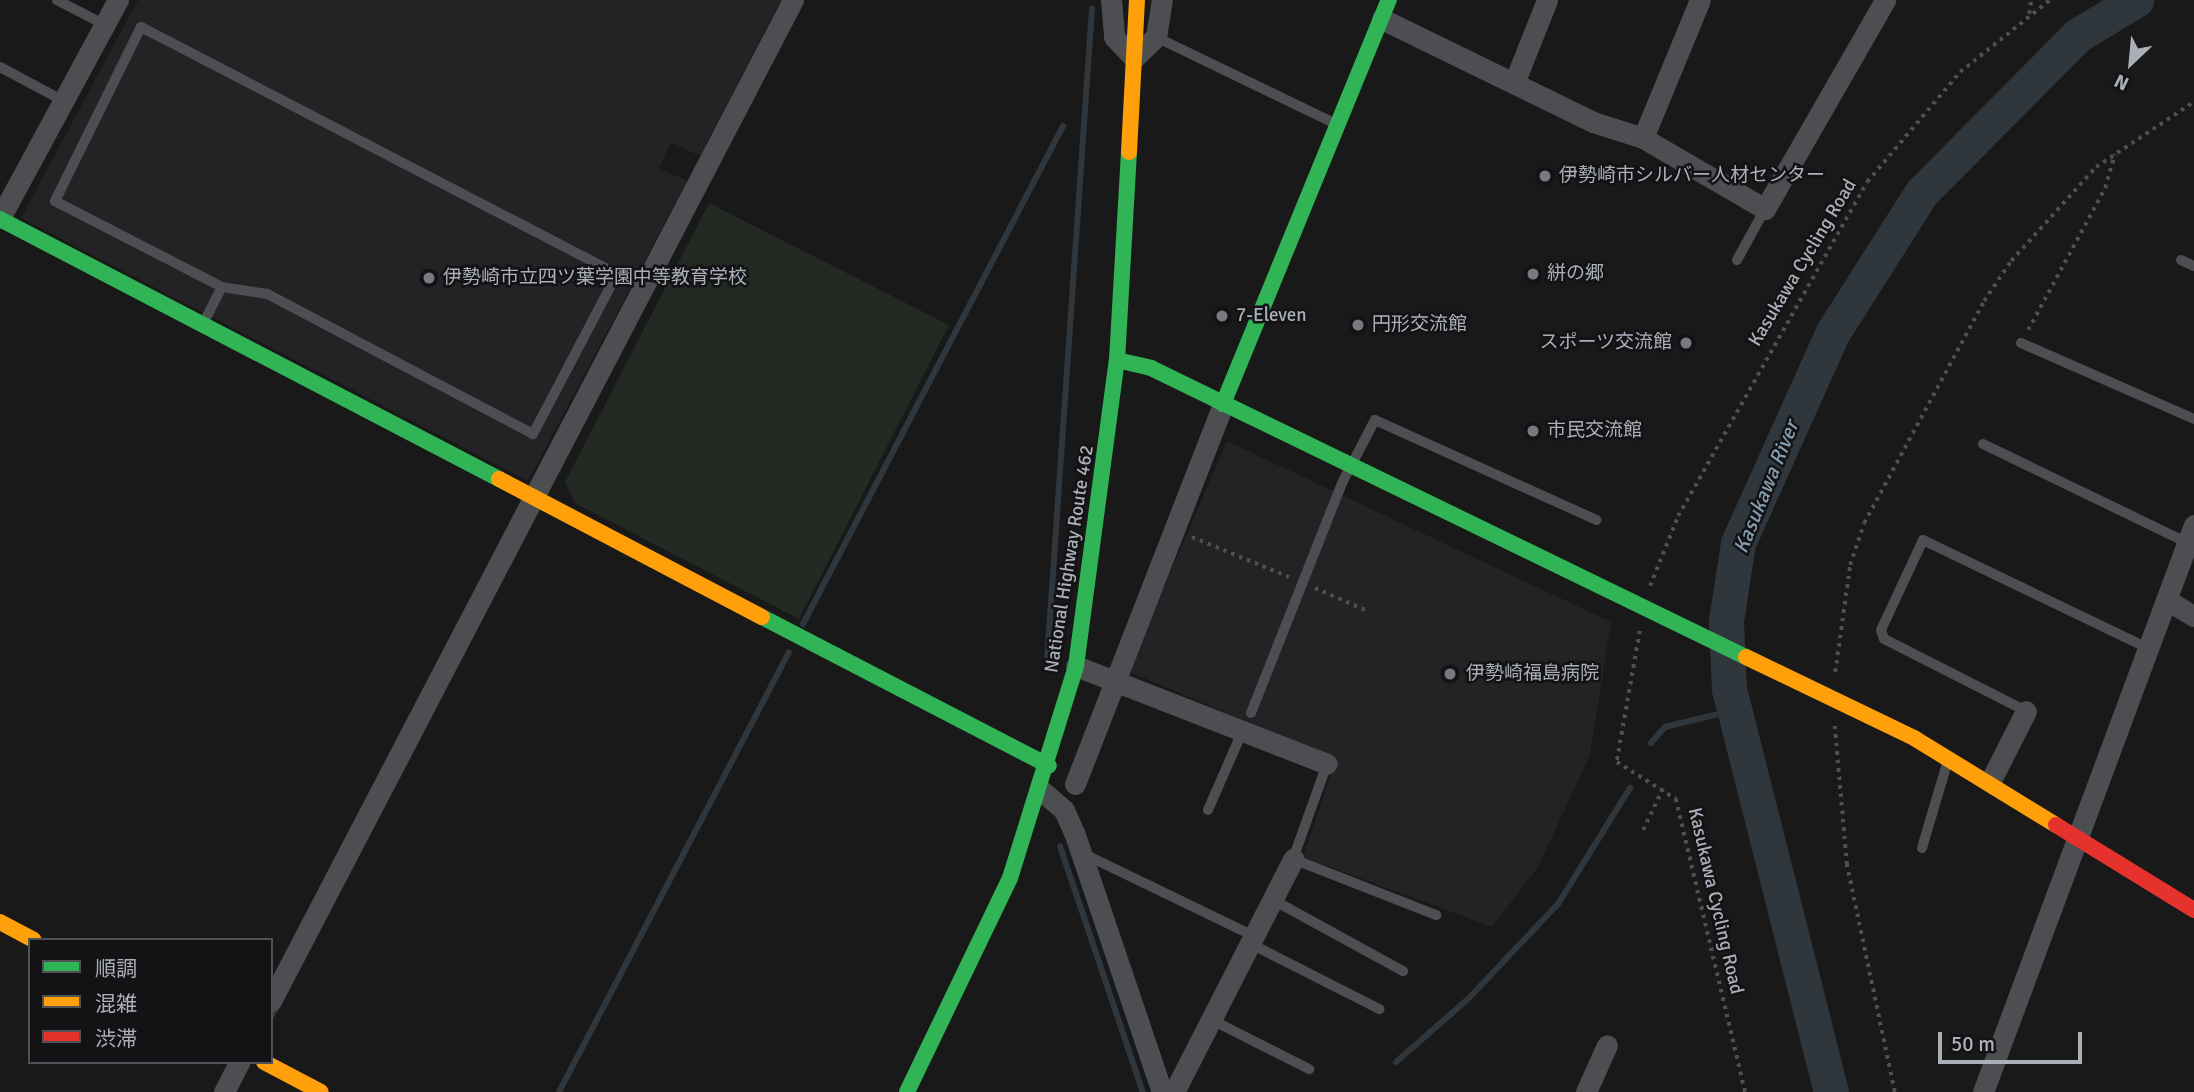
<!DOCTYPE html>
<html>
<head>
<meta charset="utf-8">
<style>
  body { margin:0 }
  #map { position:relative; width:2194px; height:1092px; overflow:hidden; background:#191919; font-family:Signika,"Noto Sans JP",sans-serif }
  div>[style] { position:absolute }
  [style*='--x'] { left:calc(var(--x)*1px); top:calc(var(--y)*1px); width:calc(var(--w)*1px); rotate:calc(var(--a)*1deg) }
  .built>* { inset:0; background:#232325 }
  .green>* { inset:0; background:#232923 }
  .stream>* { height:6px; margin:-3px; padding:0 3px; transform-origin:3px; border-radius:3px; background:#2f363c }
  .river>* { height:35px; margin:-17.5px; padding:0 17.5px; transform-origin:17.5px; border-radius:17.5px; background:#2f363c }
  .path>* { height:3.5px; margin-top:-1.75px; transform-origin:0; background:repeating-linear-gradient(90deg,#4f5052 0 3.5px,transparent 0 8.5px) }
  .lane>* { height:10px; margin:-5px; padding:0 5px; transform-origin:5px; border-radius:5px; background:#4d4e51 }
  .street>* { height:21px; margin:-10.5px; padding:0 10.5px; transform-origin:10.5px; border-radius:10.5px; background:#4d4e51 }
  .fast>* { height:16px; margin:-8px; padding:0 8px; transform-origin:8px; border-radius:8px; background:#30b455 }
  .slow>* { height:16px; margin:-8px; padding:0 8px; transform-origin:8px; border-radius:8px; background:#ff9f0a }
  .jam>* { height:16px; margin:-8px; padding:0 8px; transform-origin:8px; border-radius:8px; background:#e5322d }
  .dots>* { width:19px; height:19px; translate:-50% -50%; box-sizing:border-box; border:4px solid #131315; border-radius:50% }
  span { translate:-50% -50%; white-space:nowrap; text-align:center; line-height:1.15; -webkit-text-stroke:5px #131315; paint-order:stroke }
  .poi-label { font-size:19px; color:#abafb8 }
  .left { translate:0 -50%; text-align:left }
  .right { translate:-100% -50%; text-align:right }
  .street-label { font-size:19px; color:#abafb8 }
  .water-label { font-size:21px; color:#859db0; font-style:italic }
  .legend { position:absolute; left:28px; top:938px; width:245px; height:126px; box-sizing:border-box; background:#131315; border:2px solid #505156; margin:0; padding:9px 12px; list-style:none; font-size:21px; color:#abafb8 }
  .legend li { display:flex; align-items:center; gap:14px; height:35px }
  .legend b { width:35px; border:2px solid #505156 }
  .north { position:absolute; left:2096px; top:28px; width:70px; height:70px; -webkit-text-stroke:5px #131315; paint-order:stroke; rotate:206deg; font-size:19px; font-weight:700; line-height:28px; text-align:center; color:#abafb8 }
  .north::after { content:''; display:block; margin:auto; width:24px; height:32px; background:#abafb8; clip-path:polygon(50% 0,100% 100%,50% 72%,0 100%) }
  .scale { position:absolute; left:1938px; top:1032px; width:144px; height:32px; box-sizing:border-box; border:4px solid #abafb8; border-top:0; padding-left:9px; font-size:21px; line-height:24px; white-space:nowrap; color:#abafb8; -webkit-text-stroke:5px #131315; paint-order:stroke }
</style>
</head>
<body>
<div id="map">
  <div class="built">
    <i style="clip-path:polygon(138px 0,781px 0,700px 156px,671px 142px,659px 168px,687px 181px,528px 481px,21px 218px)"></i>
    <i style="clip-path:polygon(1227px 441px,1611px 622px,1590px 755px,1538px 867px,1492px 927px,1303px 857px,1336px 759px,1128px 671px)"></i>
  </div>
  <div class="green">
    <i style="clip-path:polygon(709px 203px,949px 325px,799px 619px,575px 503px,565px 482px)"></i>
  </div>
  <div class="stream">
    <i style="--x:803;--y:624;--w:562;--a:-62.43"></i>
    <i style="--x:1047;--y:660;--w:653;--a:-86.05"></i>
    <i style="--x:1651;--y:743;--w:21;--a:-49"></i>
    <i style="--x:1665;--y:727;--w:71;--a:-13.8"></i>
    <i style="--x:1060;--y:846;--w:260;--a:71.4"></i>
    <i style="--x:271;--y:1017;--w:15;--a:-62"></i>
    <i style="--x:1396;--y:1062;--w:97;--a:-41.2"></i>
    <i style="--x:1469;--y:998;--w:129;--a:-46.6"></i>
    <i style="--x:1558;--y:904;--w:137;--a:-58.2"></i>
    <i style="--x:559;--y:1092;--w:496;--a:-62.4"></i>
  </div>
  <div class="river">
    <i style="--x:1831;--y:1092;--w:415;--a:-104.2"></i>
    <i style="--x:1729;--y:690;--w:69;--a:-92.5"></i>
    <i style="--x:1726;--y:621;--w:79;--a:-81.3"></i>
    <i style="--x:1738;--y:543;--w:231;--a:-65.8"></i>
    <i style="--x:1833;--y:332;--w:166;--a:-57.6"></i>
    <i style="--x:1922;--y:192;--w:221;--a:-45.2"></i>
    <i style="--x:2078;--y:35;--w:68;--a:-31.1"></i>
  </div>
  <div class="path">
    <i style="--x:2029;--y:14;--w:14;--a:-82"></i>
    <i style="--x:2028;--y:330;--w:162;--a:-61.5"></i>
    <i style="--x:2105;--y:188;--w:35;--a:-74"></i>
    <i style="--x:1192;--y:537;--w:105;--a:22.4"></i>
    <i style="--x:1650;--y:586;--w:75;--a:-68.2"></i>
    <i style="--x:1678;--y:516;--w:384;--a:-60.5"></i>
    <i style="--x:1867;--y:182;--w:144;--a:-49.8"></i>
    <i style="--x:1960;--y:72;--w:115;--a:-38.7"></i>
    <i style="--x:1315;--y:588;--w:58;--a:23.5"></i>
    <i style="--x:1640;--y:631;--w:133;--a:100"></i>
    <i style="--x:1617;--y:762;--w:70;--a:32.1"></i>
    <i style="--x:1676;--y:799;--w:301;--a:76.7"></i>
    <i style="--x:1835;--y:672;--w:108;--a:-82"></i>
    <i style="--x:1850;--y:565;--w:44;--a:-71.6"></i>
    <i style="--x:1864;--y:523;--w:252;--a:-61.6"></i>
    <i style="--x:1984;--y:301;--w:48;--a:-56"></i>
    <i style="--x:2011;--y:261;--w:127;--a:-47.9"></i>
    <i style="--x:2096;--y:167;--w:118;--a:-33.6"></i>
    <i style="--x:1835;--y:726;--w:139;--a:85"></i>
    <i style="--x:1847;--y:864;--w:233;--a:78.1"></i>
    <i style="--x:1643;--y:830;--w:49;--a:-64.5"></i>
  </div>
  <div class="lane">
    <i style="--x:57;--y:0;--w:54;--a:27.5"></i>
    <i style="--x:141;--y:27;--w:536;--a:27.43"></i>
    <i style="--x:617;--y:274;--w:181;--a:117.7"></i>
    <i style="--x:533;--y:434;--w:301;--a:-152.2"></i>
    <i style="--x:267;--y:294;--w:46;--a:-171.2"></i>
    <i style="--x:222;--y:287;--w:188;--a:-152.8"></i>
    <i style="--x:55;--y:201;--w:194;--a:-63.7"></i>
    <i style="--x:1156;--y:37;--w:200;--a:25.8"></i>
    <i style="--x:0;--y:67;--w:72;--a:28"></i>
    <i style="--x:1737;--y:260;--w:58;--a:-61.2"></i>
    <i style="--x:2181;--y:260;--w:14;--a:25"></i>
    <i style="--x:617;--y:274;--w:30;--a:27"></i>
    <i style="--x:204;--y:322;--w:39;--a:-63"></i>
    <i style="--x:2021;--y:343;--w:189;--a:23.7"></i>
    <i style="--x:1983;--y:444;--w:228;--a:25.8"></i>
    <i style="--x:2026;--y:711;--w:159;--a:-153.1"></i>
    <i style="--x:1884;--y:639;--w:9;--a:-108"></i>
    <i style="--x:1881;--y:630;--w:99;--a:-65"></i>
    <i style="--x:1923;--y:540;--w:251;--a:25.7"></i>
    <i style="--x:1251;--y:713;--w:247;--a:-68.4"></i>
    <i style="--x:1342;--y:483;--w:71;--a:-62.4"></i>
    <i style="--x:1375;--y:420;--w:243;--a:24.3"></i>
    <i style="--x:1327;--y:764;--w:101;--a:109.7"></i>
    <i style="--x:1293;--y:859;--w:154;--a:21.4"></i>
    <i style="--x:1208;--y:810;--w:87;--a:-66.4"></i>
    <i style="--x:1922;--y:848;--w:92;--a:-73.5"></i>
    <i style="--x:1082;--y:853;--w:193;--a:25.8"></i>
    <i style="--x:1275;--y:901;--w:146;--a:28.7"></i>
    <i style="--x:1251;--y:944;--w:144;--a:26.9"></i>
    <i style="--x:1212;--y:1020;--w:109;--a:26.8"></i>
  </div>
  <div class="street">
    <i style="--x:1111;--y:0;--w:37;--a:85"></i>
    <i style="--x:1114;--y:37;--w:29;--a:46"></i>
    <i style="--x:1134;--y:58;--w:30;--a:-44"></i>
    <i style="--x:1156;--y:37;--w:37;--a:-81"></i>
    <i style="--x:1382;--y:19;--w:235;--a:26"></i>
    <i style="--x:1593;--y:122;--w:52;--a:17.7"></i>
    <i style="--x:1643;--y:138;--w:141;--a:30.2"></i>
    <i style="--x:1765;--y:209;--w:241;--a:-60.1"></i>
    <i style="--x:1514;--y:83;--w:89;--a:-68.3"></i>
    <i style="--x:1643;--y:138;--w:149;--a:-67.6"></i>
    <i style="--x:0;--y:218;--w:248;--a:-61.6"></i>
    <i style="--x:2167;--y:600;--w:31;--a:31"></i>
    <i style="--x:1076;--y:666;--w:269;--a:21.3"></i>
    <i style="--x:1991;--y:780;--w:77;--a:-63.1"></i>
    <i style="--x:1075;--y:784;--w:408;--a:-68.7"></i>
    <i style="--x:1042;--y:791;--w:29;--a:41"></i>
    <i style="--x:1064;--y:810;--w:24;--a:66"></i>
    <i style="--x:1074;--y:832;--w:274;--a:71.3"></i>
    <i style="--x:271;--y:1001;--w:1129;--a:-62.46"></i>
    <i style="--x:224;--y:1092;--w:34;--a:-63"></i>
    <i style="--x:1174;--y:1092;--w:262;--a:-62.9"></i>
    <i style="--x:1586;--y:1092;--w:51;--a:-65.9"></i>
    <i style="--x:1983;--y:1092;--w:605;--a:-69.59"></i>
  </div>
  <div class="fast">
    <i style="--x:0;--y:219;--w:563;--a:27.52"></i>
    <i style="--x:1117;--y:360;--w:35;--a:13"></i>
    <i style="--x:1151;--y:368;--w:661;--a:25.91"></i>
    <i style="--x:1223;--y:404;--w:437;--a:-67.7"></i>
    <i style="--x:762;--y:617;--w:323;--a:27.4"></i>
    <i style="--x:907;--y:1092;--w:237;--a:-64.3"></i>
    <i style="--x:1010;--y:878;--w:222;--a:-72.7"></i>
    <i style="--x:1076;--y:666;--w:309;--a:-82.4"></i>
    <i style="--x:1117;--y:360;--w:208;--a:-86.7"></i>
  </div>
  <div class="slow">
    <i style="--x:1129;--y:152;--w:152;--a:-87"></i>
    <i style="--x:499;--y:479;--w:297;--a:27.7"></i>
    <i style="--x:1746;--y:657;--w:187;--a:25.7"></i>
    <i style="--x:1914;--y:738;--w:167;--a:31.5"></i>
    <i style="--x:0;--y:922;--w:38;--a:28"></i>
    <i style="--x:264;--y:1062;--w:64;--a:27.8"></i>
  </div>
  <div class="jam">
    <i style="--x:2056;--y:825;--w:162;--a:31.6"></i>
  </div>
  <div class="dots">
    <i style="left:1545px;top:176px;background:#787a80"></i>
    <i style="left:1533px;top:274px;background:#787a80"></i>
    <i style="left:429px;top:278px;background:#787a80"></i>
    <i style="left:1222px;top:316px;background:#787a80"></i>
    <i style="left:1358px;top:325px;background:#787a80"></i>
    <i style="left:1686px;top:343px;background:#787a80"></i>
    <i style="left:1533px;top:431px;background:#787a80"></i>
    <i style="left:1450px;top:674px;background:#787a80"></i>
  </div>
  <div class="poi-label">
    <span class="left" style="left:1559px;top:176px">伊勢崎市シルバー人材センター</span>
    <span class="left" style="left:1547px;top:274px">絣の郷</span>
    <span class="left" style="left:443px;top:278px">伊勢崎市立四ツ葉学園中等教育学校</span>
    <span class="left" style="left:1236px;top:316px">7-Eleven</span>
    <span class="left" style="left:1372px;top:325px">円形交流館</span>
    <span class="right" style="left:1672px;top:343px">スポーツ交流館</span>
    <span class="left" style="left:1547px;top:431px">市民交流館</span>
    <span class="left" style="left:1466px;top:674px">伊勢崎福島病院</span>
  </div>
  <div class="street-label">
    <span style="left:1803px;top:263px;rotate:-59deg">Kasukawa Cycling Road</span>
    <span style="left:1070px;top:559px;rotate:-81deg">National Highway Route 462</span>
    <span style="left:1715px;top:901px;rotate:77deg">Kasukawa Cycling Road</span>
  </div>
  <div class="water-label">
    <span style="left:1766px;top:487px;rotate:-68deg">Kasukawa River</span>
  </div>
  <ul class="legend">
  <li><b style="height:9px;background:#30b455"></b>順調</li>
  <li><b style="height:9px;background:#ff9f0a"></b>混雑</li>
  <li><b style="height:9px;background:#e5322d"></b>渋滞</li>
  </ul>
  <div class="north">N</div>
  <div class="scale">50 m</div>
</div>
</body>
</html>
